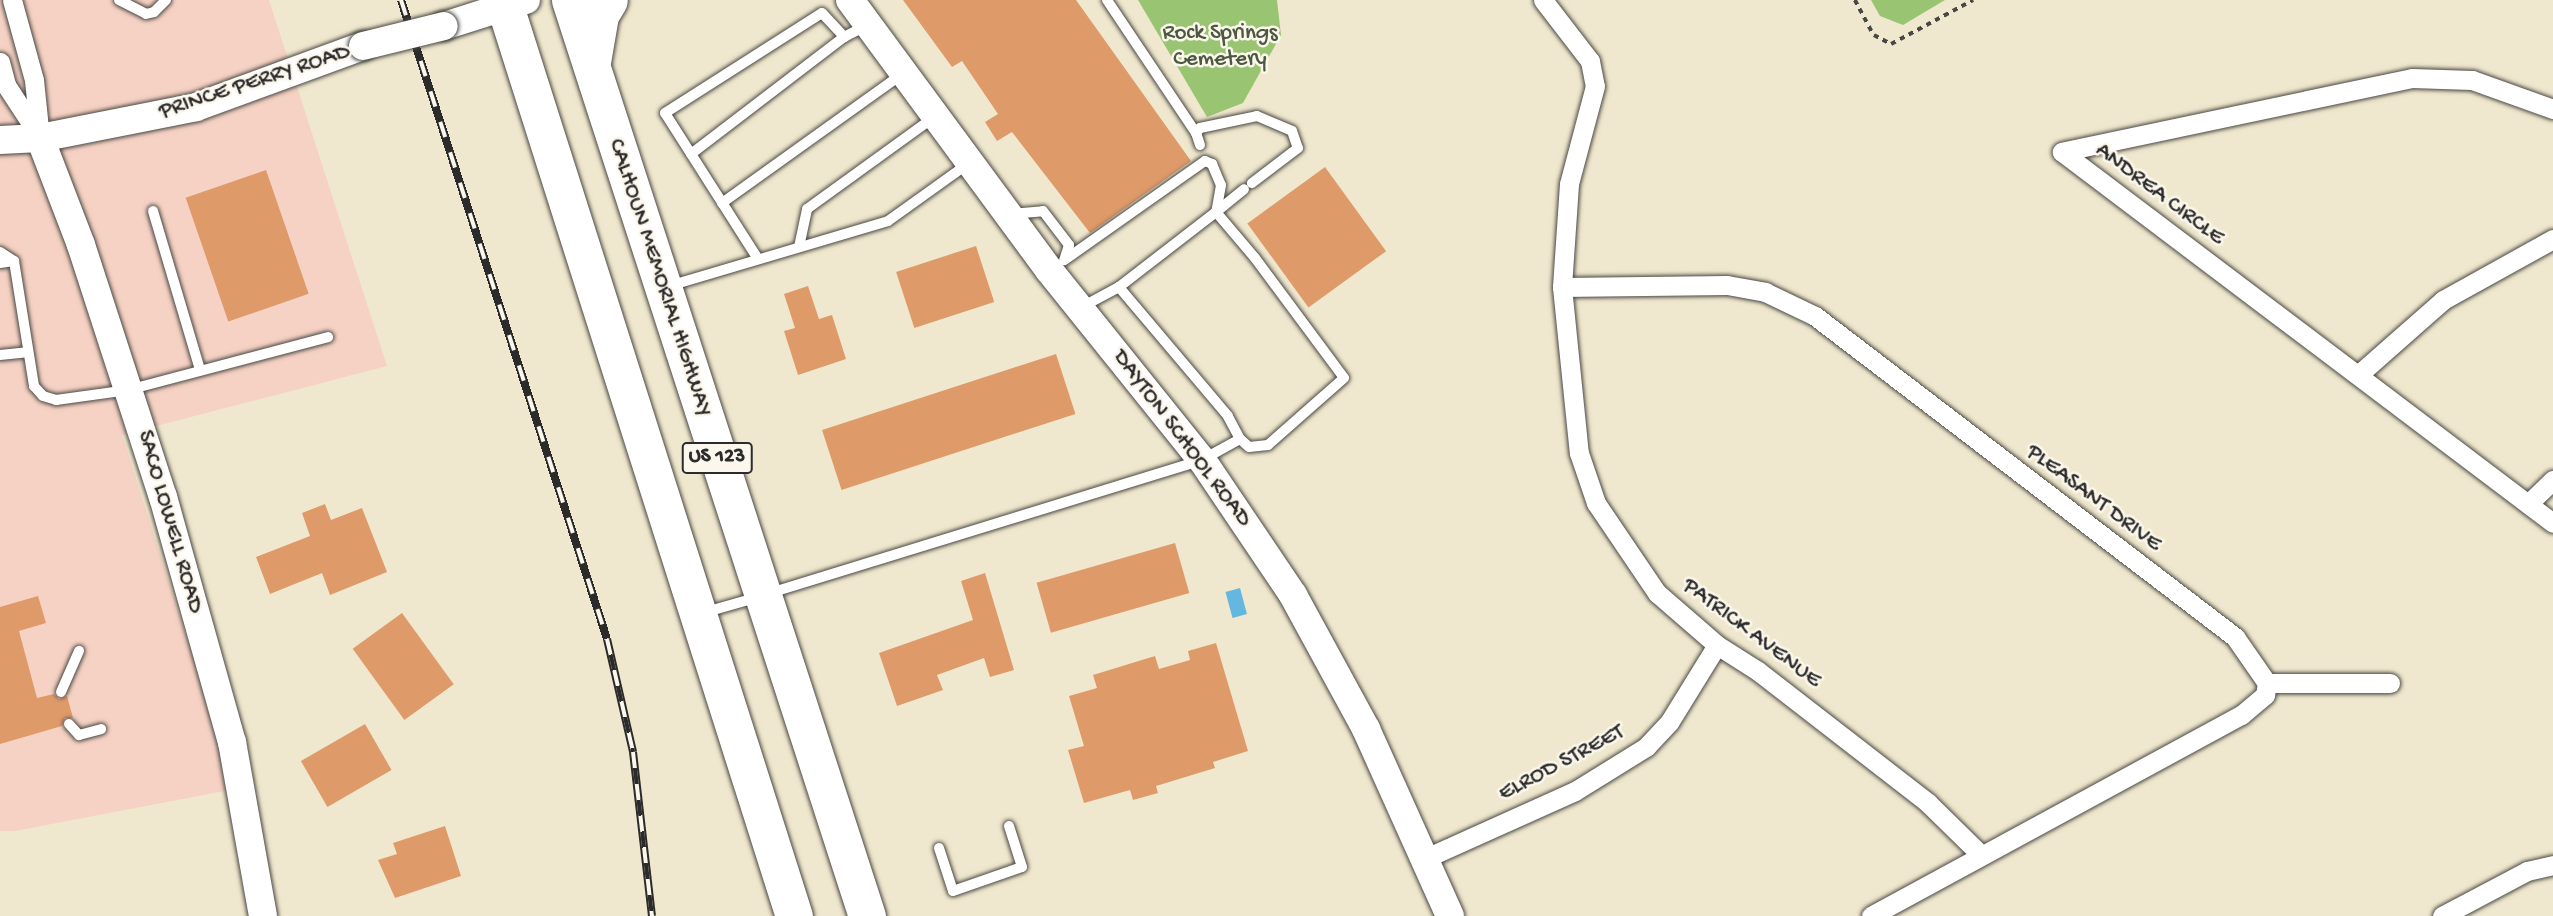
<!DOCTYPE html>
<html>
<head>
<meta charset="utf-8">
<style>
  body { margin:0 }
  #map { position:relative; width:2553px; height:916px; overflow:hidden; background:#f0e8ce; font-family:"Gochi Hand",sans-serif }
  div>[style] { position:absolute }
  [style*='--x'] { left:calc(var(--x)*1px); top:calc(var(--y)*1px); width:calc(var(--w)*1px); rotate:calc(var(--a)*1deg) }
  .built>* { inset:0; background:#f6d2c4 }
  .green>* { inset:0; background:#99c572 }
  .water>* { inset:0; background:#64b7df; transform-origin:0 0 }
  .building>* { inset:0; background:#df9a6a; transform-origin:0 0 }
  .path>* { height:3.5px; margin-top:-1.75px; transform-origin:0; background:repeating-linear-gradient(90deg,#494743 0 5px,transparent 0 10px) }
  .roads { filter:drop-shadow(0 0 2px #494743) drop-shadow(0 0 2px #494743) }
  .lane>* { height:10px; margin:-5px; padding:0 5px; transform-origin:5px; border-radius:5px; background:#fff }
  .street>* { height:19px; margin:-9.5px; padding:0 9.5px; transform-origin:9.5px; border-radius:9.5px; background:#fff }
  .secondary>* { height:28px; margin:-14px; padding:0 14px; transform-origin:14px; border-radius:14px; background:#fff }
  .highway>* { height:37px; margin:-18.5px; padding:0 18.5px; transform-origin:18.5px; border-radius:18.5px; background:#fff }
  .rail>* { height:8px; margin-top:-4px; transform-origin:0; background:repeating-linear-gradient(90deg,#fbf7ec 0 16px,#2b2b2b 0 32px); box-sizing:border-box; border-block:2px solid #2b2b2b }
  .bridges { filter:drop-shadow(0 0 2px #494743) drop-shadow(0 0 2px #494743) }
  .secondary-bridge>* { height:28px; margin:-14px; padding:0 14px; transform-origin:14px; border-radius:14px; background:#fff }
  span { translate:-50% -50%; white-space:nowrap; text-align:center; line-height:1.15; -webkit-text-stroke:5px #fbf7ec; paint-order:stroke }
  .shield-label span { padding:2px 5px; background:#fbf7ec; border:2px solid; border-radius:5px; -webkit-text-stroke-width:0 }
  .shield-label { font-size:21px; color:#2b2b2b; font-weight:700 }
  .park-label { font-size:23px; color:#4c5940 }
  .street-label { font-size:23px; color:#2b2b2b }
</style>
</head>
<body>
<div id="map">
  <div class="built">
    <i style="clip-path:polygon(0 0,269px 0,387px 366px,122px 435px,235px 789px,15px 831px,0 831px)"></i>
  </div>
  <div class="green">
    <i style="clip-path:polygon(1138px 0,1277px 0,1281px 35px,1243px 103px,1207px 117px)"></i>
    <i style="clip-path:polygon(1871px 0,1945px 0,1903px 25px,1880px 16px)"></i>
  </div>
  <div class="water">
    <i style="left:1240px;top:588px;width:27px;height:15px;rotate:75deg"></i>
  </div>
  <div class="building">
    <i style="clip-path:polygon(903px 0,1076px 0,1191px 161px,1090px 233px,1012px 132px,997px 141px,985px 122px,998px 114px,962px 61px,952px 67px)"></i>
    <i style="left:1325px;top:167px;width:104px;height:96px;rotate:54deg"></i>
    <i style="left:266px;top:170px;width:131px;height:85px;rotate:71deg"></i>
    <i style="left:976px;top:246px;width:59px;height:84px;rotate:72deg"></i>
    <i style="clip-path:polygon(808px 286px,819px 319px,832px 315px,846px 359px,798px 375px,784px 331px,795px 328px,784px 294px)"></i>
    <i style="left:1056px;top:354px;width:63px;height:246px;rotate:72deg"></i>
    <i style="clip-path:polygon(325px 504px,331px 520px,362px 508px,387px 572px,330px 595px,322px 573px,270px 594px,256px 557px,310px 536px,302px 513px)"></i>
    <i style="left:1175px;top:543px;width:52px;height:144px;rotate:74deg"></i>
    <i style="clip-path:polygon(985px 573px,1014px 670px,990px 677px,984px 658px,937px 675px,943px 690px,897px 706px,879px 653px,973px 620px,961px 581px)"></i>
    <i style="clip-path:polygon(38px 596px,46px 623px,19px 631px,37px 698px,54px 694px,59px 699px,67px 696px,73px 718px,65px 718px,62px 726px,0 744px,0 607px)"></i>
    <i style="left:402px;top:613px;width:88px;height:61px;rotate:54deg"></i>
    <i style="clip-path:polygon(1216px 643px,1248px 751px,1213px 762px,1215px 768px,1156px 786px,1158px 793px,1133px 800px,1130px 790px,1084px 803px,1068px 750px,1084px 746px,1069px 696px,1097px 688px,1093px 675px,1155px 656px,1159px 669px,1190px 660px,1188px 651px)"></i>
    <i style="left:365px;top:724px;width:53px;height:74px;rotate:60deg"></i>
    <i style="clip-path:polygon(445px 826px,461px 876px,395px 898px,378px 860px,397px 854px,393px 843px)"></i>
  </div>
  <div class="path">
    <i style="--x:1855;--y:0;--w:40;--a:62"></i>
    <i style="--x:1874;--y:35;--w:19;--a:28"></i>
    <i style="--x:1891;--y:44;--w:93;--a:-28.2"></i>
  </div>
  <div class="roads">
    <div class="lane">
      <i style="--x:119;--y:0;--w:30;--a:27"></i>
      <i style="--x:146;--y:14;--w:8;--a:-14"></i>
      <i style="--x:154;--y:12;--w:17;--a:-45"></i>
      <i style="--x:1107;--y:0;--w:160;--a:56.2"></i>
      <i style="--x:1200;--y:145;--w:13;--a:-108"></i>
      <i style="--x:1196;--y:133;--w:6;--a:-51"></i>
      <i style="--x:1200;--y:128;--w:58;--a:-11.9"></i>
      <i style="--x:1257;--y:116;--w:38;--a:23"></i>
      <i style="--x:1292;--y:131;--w:18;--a:71"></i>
      <i style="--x:1298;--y:148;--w:58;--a:142.7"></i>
      <i style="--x:691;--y:154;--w:193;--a:-37.4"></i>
      <i style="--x:722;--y:203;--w:220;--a:-35.6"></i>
      <i style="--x:153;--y:211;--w:166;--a:73.5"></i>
      <i style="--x:1216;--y:212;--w:36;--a:-39"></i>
      <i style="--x:1011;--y:214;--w:32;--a:-5"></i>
      <i style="--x:1043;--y:211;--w:43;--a:52.6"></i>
      <i style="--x:1069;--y:245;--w:16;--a:108"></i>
      <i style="--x:799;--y:247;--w:39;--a:-78"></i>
      <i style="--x:807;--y:209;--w:157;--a:-35.9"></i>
      <i style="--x:0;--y:252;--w:17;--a:33"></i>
      <i style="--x:14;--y:261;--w:127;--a:80.9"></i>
      <i style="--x:34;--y:386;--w:13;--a:48"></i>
      <i style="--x:43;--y:396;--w:14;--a:17"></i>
      <i style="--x:56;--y:400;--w:73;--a:-7.9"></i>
      <i style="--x:128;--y:390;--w:207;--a:-14.8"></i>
      <i style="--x:758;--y:259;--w:173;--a:-122.5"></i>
      <i style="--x:665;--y:113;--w:186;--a:-32.5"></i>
      <i style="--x:822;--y:13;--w:33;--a:47"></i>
      <i style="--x:844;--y:37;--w:27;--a:-27"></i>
      <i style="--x:1066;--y:259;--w:170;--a:-35.2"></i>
      <i style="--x:1205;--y:161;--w:8;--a:23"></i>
      <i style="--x:1212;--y:164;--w:23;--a:67"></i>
      <i style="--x:1221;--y:185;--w:27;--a:100"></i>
      <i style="--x:0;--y:263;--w:14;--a:-8"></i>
      <i style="--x:669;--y:286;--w:228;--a:-16.5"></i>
      <i style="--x:888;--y:221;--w:100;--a:-35.6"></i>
      <i style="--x:1119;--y:287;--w:123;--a:-37.7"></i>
      <i style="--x:1216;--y:212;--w:60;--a:49.7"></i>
      <i style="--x:1255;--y:258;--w:149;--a:53.4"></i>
      <i style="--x:1344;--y:378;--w:101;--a:138.6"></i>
      <i style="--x:1268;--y:445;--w:19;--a:174"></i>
      <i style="--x:1249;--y:447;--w:12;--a:-138"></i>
      <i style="--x:0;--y:355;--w:27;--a:-6"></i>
      <i style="--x:770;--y:593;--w:452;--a:-17.1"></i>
      <i style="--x:1202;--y:460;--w:43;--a:-28.9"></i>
      <i style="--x:1240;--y:439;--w:26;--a:-118"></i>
      <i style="--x:1228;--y:416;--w:169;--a:-130.2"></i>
      <i style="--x:1119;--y:287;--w:42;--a:151.6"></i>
      <i style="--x:706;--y:612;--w:51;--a:-15.9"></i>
      <i style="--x:61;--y:692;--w:45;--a:-66.3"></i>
      <i style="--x:69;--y:724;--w:15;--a:48"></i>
      <i style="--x:79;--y:735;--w:23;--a:-15"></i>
      <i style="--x:939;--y:848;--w:45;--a:72"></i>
      <i style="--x:953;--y:891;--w:73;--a:-19.2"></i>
      <i style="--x:1022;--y:867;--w:43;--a:-107.6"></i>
    </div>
    <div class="street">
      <i style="--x:12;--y:0;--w:83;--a:74.6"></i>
      <i style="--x:34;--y:80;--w:58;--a:84.1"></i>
      <i style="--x:1543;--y:0;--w:77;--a:52.4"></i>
      <i style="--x:1590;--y:61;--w:25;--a:79"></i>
      <i style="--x:1595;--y:86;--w:101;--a:104.9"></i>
      <i style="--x:1569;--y:184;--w:103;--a:93.9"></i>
      <i style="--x:1562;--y:287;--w:167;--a:84.2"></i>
      <i style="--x:1579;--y:453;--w:53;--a:71.2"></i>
      <i style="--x:1596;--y:503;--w:109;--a:55.9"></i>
      <i style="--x:1657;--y:593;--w:79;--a:40.9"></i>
      <i style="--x:1717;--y:645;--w:49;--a:32.4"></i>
      <i style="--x:1758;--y:671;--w:215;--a:37.8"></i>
      <i style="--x:1928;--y:803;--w:73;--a:44.4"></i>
      <i style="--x:0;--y:62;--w:24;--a:75"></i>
      <i style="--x:6;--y:85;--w:59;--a:56.9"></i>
      <i style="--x:2553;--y:109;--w:86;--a:-160.3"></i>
      <i style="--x:2472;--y:80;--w:60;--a:-178.1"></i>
      <i style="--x:2412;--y:78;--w:358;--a:168.1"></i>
      <i style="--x:2062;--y:152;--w:615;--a:37.07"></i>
      <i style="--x:1562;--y:287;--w:165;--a:-0.7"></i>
      <i style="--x:1727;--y:285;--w:39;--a:10"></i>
      <i style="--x:1765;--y:292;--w:55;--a:25.6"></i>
      <i style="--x:1815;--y:316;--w:529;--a:37.39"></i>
      <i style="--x:2235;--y:637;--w:56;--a:55.2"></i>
      <i style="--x:2267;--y:683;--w:12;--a:99"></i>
      <i style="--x:2265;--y:695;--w:31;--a:140"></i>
      <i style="--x:2241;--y:715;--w:421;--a:151.5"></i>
      <i style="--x:2358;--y:375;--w:113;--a:-41.4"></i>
      <i style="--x:2443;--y:300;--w:126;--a:-29"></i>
      <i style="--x:2528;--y:504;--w:35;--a:-44"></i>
      <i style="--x:2267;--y:683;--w:123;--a:0"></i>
      <i style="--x:1426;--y:858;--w:163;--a:-24.2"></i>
      <i style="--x:1575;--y:791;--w:84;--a:-31.8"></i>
      <i style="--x:1646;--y:747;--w:35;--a:-47"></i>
      <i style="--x:1670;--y:721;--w:89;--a:-58.3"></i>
      <i style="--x:2442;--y:916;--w:96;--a:-27.9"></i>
      <i style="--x:2527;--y:871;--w:27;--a:-13"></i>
    </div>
    <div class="secondary">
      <i style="--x:850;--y:0;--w:335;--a:53.6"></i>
      <i style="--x:1049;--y:270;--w:244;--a:51.2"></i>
      <i style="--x:1202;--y:460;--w:163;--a:56"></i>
      <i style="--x:1293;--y:595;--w:153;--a:61.4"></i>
      <i style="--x:1366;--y:729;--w:205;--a:65.8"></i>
      <i style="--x:444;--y:26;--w:86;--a:-17.6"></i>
      <i style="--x:40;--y:138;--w:115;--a:69"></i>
      <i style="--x:81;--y:245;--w:265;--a:72"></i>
      <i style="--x:163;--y:497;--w:255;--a:74.3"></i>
      <i style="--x:232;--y:742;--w:177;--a:79.9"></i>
      <i style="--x:0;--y:140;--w:40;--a:-2.9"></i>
      <i style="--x:40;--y:138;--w:159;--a:-11.2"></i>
      <i style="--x:196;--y:107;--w:178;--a:-20.1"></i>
    </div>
    <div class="highway">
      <i style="--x:503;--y:0;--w:961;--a:72.38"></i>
      <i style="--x:570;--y:0;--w:963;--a:72.04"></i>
      <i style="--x:592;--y:62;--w:48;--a:-80.3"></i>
      <i style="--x:600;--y:15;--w:17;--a:-59"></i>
    </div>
  </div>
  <div class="rail">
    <i style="--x:401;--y:0;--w:671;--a:72.13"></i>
    <i style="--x:607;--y:639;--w:116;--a:77"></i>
    <i style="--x:633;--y:752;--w:165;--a:83.4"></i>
  </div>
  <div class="bridges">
    <div class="secondary-bridge">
      <i style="--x:363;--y:46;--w:83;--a:-13.9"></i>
    </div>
  </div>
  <div class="shield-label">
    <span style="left:717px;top:458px">US 123</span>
  </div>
  <div class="park-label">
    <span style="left:1220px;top:47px">Rock Springs<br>Cemetery</span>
  </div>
  <div class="street-label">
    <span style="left:255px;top:83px;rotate:-18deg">PRINCE PERRY ROAD</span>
    <span style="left:2159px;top:195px;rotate:37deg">ANDREA CIRCLE</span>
    <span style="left:659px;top:278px;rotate:72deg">CALHOUN MEMORIAL HIGHWAY</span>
    <span style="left:1181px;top:439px;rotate:53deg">DAYTON SCHOOL ROAD</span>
    <span style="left:2093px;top:499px;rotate:37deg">PLEASANT DRIVE</span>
    <span style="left:169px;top:522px;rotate:74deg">SACO LOWELL ROAD</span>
    <span style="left:1751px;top:634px;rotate:37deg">PATRICK AVENUE</span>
    <span style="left:1562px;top:764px;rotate:-28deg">ELROD STREET</span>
  </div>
</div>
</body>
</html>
